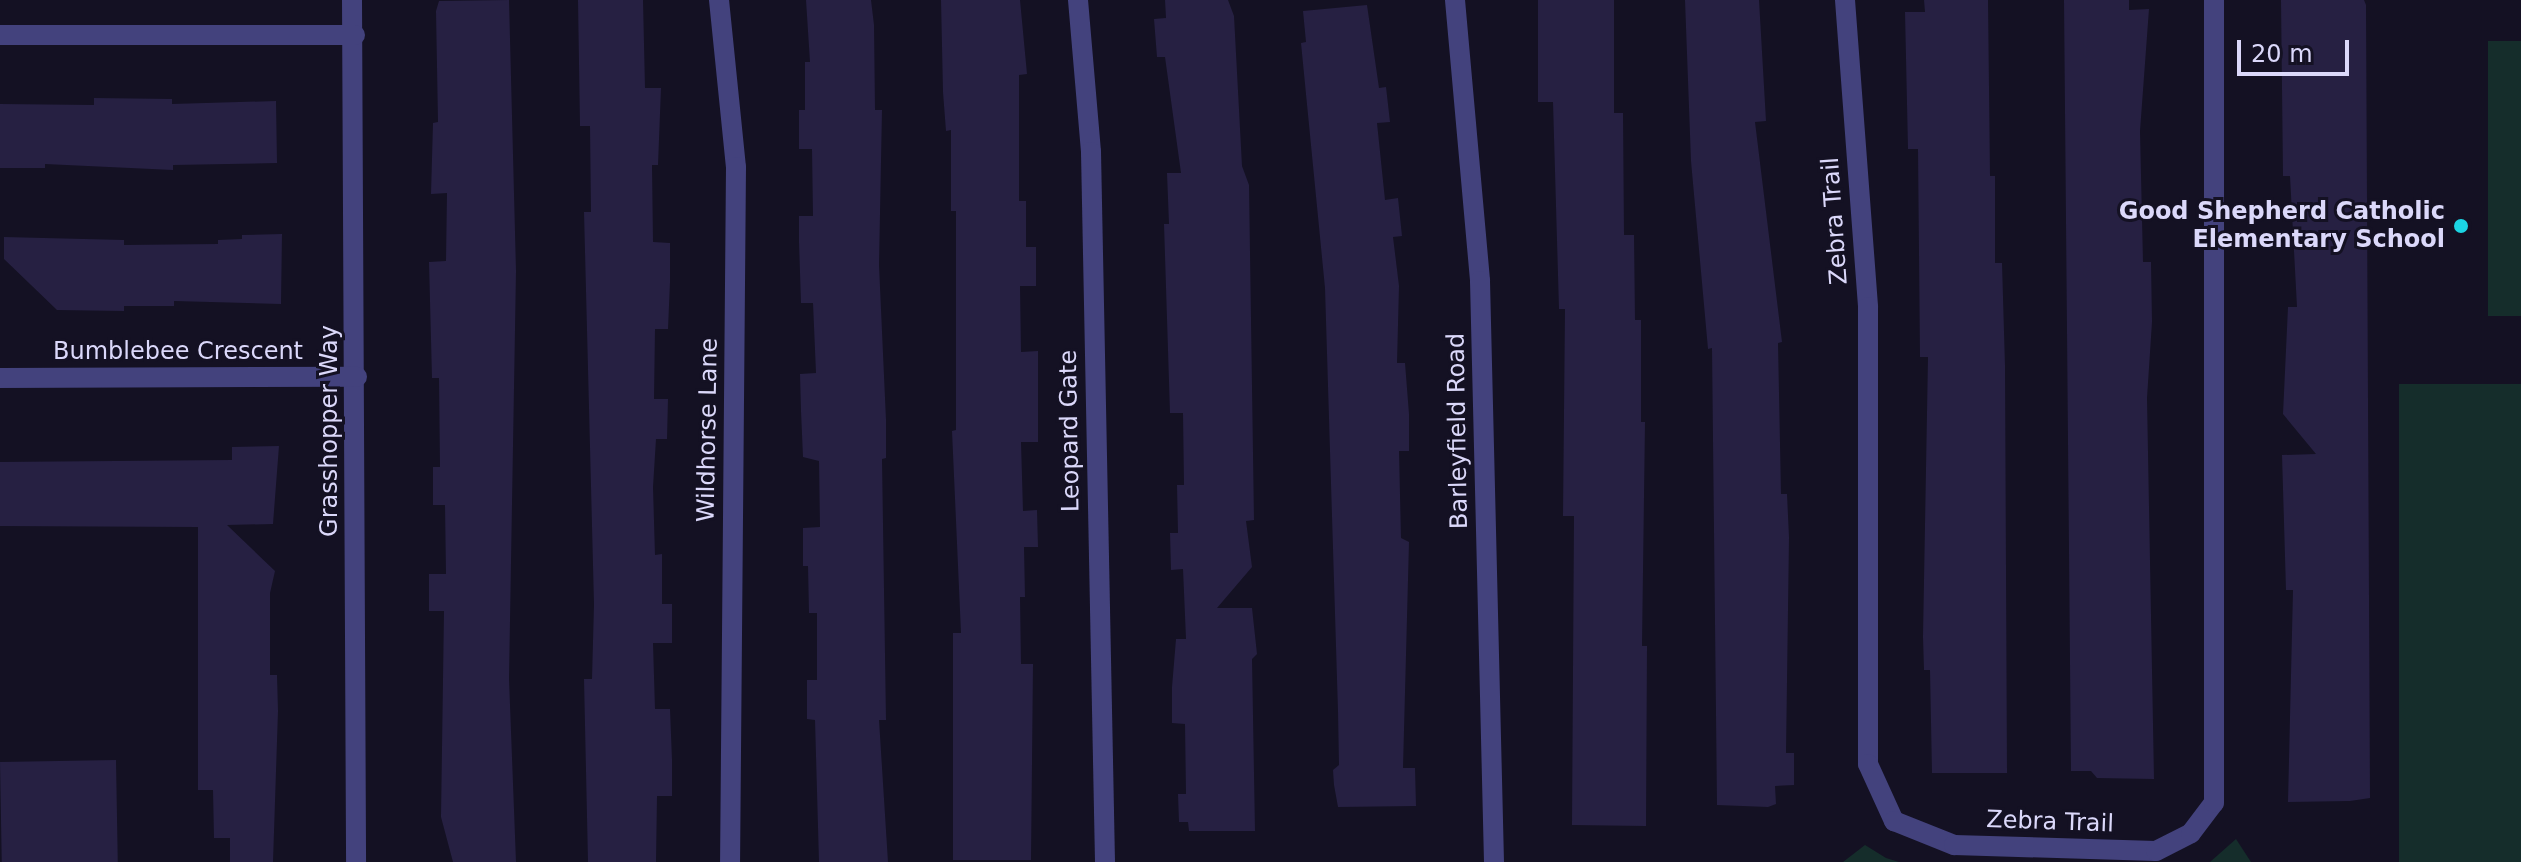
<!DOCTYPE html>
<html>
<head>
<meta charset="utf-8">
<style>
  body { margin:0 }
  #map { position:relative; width:2521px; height:862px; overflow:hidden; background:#141123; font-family:"DejaVu Sans",sans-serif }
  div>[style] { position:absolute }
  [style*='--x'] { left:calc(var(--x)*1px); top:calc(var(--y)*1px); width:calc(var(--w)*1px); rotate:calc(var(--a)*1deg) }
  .green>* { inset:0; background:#152d2b; transform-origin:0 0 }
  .building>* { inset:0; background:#262042; transform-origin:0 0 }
  .minor>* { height:20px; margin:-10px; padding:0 10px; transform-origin:10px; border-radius:10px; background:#43427d }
  .dots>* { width:22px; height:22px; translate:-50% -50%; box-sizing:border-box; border:4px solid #141123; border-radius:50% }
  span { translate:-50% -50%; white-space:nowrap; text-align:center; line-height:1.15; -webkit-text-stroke:6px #141123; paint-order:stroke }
  .poi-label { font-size:24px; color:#dbd8fa; font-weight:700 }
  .right { translate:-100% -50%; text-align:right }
  .street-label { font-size:24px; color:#dbd8fa }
  .scale { position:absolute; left:2237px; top:40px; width:112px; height:36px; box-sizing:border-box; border:4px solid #dbd8fa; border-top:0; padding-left:10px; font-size:24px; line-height:28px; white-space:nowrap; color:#dbd8fa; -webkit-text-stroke:6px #141123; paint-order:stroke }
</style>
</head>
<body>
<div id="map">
  <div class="green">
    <i style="left:2488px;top:41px;width:33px;height:275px"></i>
    <i style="left:2521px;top:384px;width:478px;height:122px;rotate:90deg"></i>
    <i style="clip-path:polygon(2236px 839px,2251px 862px,2210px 862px)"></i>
    <i style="clip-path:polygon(1865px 845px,1886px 858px,1899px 862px,1843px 862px)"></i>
  </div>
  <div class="building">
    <i style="clip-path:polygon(509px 0,516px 271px,509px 679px,516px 862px,453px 862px,441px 817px,444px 611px,429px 611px,429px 574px,446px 574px,445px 505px,433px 505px,433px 467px,440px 467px,439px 378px,432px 378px,429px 262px,446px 261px,447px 193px,431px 194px,433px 123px,438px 122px,436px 11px,439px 1px)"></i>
    <i style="clip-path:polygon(578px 0,643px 0,645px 88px,661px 88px,658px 165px,652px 165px,653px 242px,670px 243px,670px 282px,668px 329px,655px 329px,654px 399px,668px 399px,667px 439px,656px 439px,653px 487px,655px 555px,662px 554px,662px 604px,672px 604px,672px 643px,653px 643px,655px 709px,670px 709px,672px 760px,672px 796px,657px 796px,656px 862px,588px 862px,584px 679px,592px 679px,594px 604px,584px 212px,591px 212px,590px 126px,580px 126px)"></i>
    <i style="clip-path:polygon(806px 0,871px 0,874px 25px,875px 110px,882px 110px,879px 265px,886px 420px,886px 458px,882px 459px,886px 720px,879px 720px,888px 862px,819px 862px,815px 720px,807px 719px,807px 680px,817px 680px,817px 613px,809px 613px,808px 566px,803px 566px,803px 528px,820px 527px,819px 461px,803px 457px,801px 411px,800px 374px,816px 373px,813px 303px,801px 303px,799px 242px,799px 216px,813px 216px,812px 149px,799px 149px,799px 110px,805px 110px,805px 62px,810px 62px)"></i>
    <i style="clip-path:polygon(941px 0,1020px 0,1027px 74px,1019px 75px,1019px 201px,1026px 201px,1026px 247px,1036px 247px,1036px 286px,1020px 286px,1021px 352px,1038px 351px,1038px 442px,1021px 442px,1023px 511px,1037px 510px,1038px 547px,1024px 547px,1025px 597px,1020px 597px,1021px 664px,1033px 664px,1031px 860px,953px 860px,953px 633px,961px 633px,952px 431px,956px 430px,956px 211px,951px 211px,951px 130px,946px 131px,943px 92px)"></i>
    <i style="clip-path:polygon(1165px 0,1228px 0,1234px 16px,1242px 166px,1249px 185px,1254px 520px,1246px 521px,1252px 567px,1217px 608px,1252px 608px,1257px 654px,1252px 659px,1255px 831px,1189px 831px,1188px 822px,1179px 822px,1178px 794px,1186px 794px,1185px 724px,1172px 723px,1172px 687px,1176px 639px,1186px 639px,1183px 569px,1171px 570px,1170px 533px,1178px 533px,1177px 485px,1184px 485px,1183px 413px,1170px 413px,1164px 224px,1169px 224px,1167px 173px,1181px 173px,1165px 57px,1157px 57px,1154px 19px,1166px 18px)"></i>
    <i style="clip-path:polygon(1538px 0,1614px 0,1614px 113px,1623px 113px,1624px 235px,1634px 235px,1635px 320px,1641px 320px,1641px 422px,1645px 422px,1642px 646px,1647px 646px,1646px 826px,1572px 825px,1574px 516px,1563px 516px,1565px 309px,1559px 309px,1553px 102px,1538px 102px)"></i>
    <i style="clip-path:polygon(1685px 0,1759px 0,1766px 121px,1755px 122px,1782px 342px,1778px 343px,1781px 494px,1787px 494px,1789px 537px,1786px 753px,1794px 753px,1794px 785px,1775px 786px,1776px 804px,1768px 807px,1717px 805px,1712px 348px,1708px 349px,1691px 161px)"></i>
    <i style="clip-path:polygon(1924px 0,1988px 0,1990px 176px,1995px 176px,1995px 263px,2002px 263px,2005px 366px,2007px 773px,1932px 773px,1930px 670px,1924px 670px,1923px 637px,1928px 357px,1920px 357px,1918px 149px,1908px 149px,1905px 12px,1925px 12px)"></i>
    <i style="clip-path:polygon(2064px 0,2129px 0,2129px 10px,2149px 9px,2140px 131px,2143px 262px,2151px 262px,2152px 322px,2147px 398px,2154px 779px,2097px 778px,2091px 771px,2071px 771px)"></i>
    <i style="clip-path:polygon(2281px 0,2364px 0,2366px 5px,2370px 798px,2350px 801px,2288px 802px,2293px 590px,2286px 590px,2282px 455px,2316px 454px,2283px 414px,2288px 307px,2297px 307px,2290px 176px,2283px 176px)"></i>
    <i style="clip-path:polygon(1367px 5px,1379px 88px,1386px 87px,1390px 122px,1377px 123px,1385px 200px,1398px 198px,1402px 236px,1393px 237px,1399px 286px,1397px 363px,1405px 363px,1409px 414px,1409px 451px,1399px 451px,1401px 538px,1409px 542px,1403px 768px,1415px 768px,1416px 806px,1338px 807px,1334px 785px,1333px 770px,1339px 765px,1338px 711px,1325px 288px,1301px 43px,1306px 42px,1303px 11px)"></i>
    <i style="clip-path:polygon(94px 98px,172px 99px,172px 104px,276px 101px,277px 163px,173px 165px,173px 170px,45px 164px,45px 168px,0 168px,0 104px,94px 105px)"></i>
    <i style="clip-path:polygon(282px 234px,281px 304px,174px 301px,174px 306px,124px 306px,124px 311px,57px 310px,4px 259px,4px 237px,124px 240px,124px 245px,218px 244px,218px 240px,242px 239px,242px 235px)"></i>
    <i style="clip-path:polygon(279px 446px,273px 524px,227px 525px,275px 571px,270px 593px,270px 675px,277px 675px,278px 711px,273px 862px,230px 862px,230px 838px,214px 838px,213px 790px,198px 790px,198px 527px,0 526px,0 462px,232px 460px,232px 447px)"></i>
    <i style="left:116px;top:760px;width:102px;height:116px;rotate:89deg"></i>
  </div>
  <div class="minor">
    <i style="--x:352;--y:0;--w:862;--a:89.73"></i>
    <i style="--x:719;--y:0;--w:168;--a:84.2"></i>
    <i style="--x:736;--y:167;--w:695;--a:90.49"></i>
    <i style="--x:1078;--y:0;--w:153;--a:85.1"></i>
    <i style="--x:1091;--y:152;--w:710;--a:88.87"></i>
    <i style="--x:1455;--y:0;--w:282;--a:84.9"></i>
    <i style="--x:1480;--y:281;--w:581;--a:88.62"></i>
    <i style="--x:1845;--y:0;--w:308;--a:85.7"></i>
    <i style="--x:1868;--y:307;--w:457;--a:90"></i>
    <i style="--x:1868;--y:764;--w:63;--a:65.5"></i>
    <i style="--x:1894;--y:821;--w:65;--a:21.8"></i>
    <i style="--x:1954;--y:845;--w:202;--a:1.7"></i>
    <i style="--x:2156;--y:851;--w:39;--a:-27"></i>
    <i style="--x:2191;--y:833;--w:38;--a:-53"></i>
    <i style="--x:2214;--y:803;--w:803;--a:-90"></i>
    <i style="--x:0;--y:35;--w:355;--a:0"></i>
    <i style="--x:0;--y:378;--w:357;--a:-0.2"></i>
  </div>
  <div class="dots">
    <i style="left:2461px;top:226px;background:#1bd5e4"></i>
  </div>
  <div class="poi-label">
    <span class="right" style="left:2445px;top:226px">Good Shepherd Catholic<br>Elementary School</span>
  </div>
  <div class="street-label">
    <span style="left:1835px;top:221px;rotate:-94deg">Zebra Trail</span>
    <span style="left:178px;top:352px">Bumblebee Crescent</span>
    <span style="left:708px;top:430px;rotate:-89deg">Wildhorse Lane</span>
    <span style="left:330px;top:431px;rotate:-90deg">Grasshopper Way</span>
    <span style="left:1070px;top:431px;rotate:-91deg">Leopard Gate</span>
    <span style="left:1458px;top:431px;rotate:-91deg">Barleyfield Road</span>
    <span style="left:2050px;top:822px;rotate:2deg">Zebra Trail</span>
  </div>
  <div class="scale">20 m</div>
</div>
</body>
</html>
